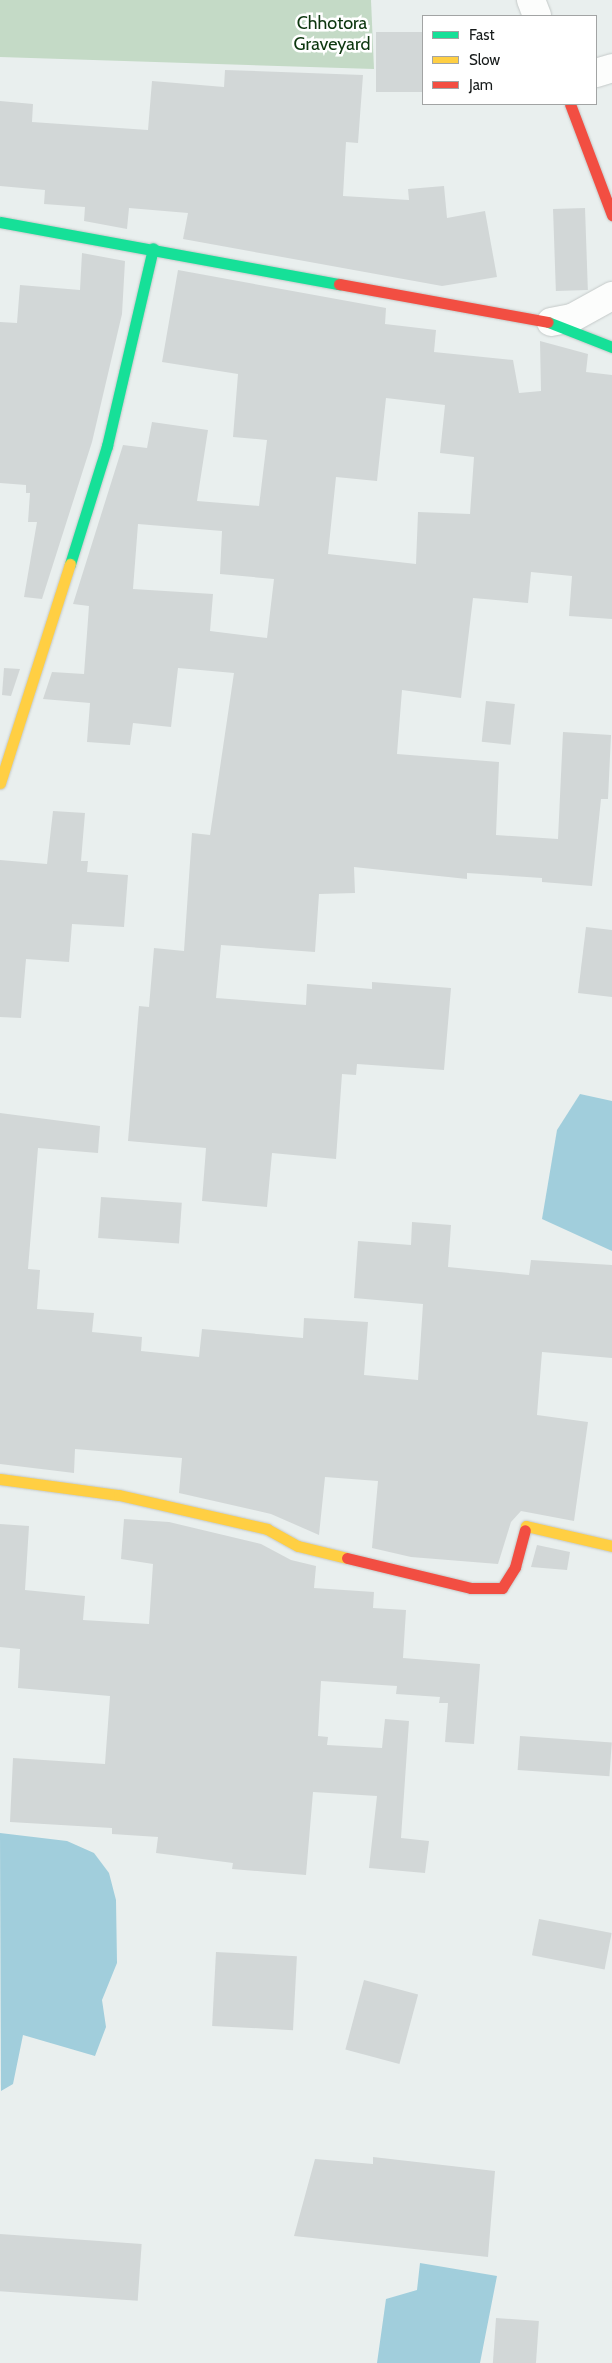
<!DOCTYPE html>
<html>
<head>
<meta charset="utf-8">
<style>
  body { margin:0 }
  #map { position:relative; width:612px; height:2363px; overflow:hidden; background:#e9efee; font-family:Cabin,sans-serif }
  div>[style] { position:absolute }
  [style*='--x'] { left:calc(var(--x)*1px); top:calc(var(--y)*1px); width:calc(var(--w)*1px); rotate:calc(var(--a)*1deg) }
  .green>* { inset:0; background:#c4dac6 }
  .water>* { inset:0; background:#a1cedc }
  .building>* { inset:0; background:#d2d7d7; transform-origin:0 0 }
  .roads { filter:drop-shadow(0 0 1px #c4c9c8) drop-shadow(0 0 1px #c4c9c8) }
  .street>* { height:28px; margin:-14px; padding:0 14px; transform-origin:14px; border-radius:14px; background:#fcfdfc }
  .fast>* { height:11px; margin:-5.5px; padding:0 5.5px; transform-origin:5.5px; border-radius:5.5px; background:#16e098 }
  .slow>* { height:11px; margin:-5.5px; padding:0 5.5px; transform-origin:5.5px; border-radius:5.5px; background:#ffcf43 }
  .jam>* { height:11px; margin:-5.5px; padding:0 5.5px; transform-origin:5.5px; border-radius:5.5px; background:#f24e42 }
  span { translate:-50% -50%; white-space:nowrap; text-align:center; line-height:1.15; -webkit-text-stroke:5px #fff; paint-order:stroke }
  .park-label { font-size:18px; color:#0d370f }
  .legend { position:absolute; left:422px; top:15px; width:175px; height:90px; box-sizing:border-box; background:#fff; border:1px solid #a2a4a4; margin:0; padding:6px 9px; list-style:none; font-size:15px; color:#171b1b }
  .legend li { display:flex; align-items:center; gap:10px; height:25px }
  .legend b { width:25px; border:1px solid #a2a4a4 }
</style>
</head>
<body>
<div id="map">
  <div class="green">
    <i style="clip-path:polygon(0 0,371px 0,374px 69px,0 57px)"></i>
  </div>
  <div class="water">
    <i style="clip-path:polygon(580px 1094px,612px 1101px,612px 1251px,542px 1219px,557px 1130px)"></i>
    <i style="clip-path:polygon(0 1833px,67px 1841px,94px 1853px,109px 1873px,116px 1900px,117px 1963px,102px 2000px,106px 2027px,95px 2056px,23px 2035px,13px 2084px,1px 2091px)"></i>
    <i style="clip-path:polygon(420px 2263px,497px 2276px,480px 2363px,377px 2363px,386px 2299px,417px 2290px)"></i>
  </div>
  <div class="building">
    <i style="left:423px;top:32px;width:60px;height:47px;rotate:90deg"></i>
    <i style="clip-path:polygon(225px 70px,363px 75px,358px 143px,346px 142px,343px 196px,409px 200px,408px 189px,444px 186px,447px 218px,485px 211px,497px 277px,442px 286px,183px 239px,188px 213px,129px 208px,127px 229px,84px 221px,85px 207px,44px 204px,45px 190px,0 186px,0 101px,33px 104px,32px 122px,148px 130px,152px 81px,224px 87px)"></i>
    <i style="left:585px;top:208px;width:82px;height:32px;rotate:88deg"></i>
    <i style="clip-path:polygon(82px 253px,125px 261px,122px 314px,92px 442px,42px 599px,24px 597px,37px 522px,28px 522px,30px 493px,26px 493px,26px 485px,0 483px,0 322px,17px 323px,20px 285px,80px 290px)"></i>
    <i style="clip-path:polygon(evenodd,178px 270px,386px 308px,385px 324px,436px 330px,434px 352px,513px 360px,519px 393px,541px 391px,540px 341px,588px 354px,586px 372px,612px 375px,612px 619px,569px 616px,572px 576px,531px 572px,528px 603px,473px 598px,461px 698px,402px 690px,397px 754px,499px 762px,496px 835px,558px 839px,563px 732px,611px 735px,608px 799px,601px 799px,592px 886px,542px 882px,542px 878px,467px 873px,467px 879px,354px 867px,355px 893px,319px 894px,315px 952px,221px 945px,216px 998px,306px 1005px,307px 984px,372px 989px,372px 982px,451px 988px,444px 1070px,357px 1064px,356px 1075px,342px 1074px,336px 1159px,272px 1153px,267px 1207px,202px 1201px,206px 1148px,128px 1141px,139px 1006px,149px 1007px,154px 948px,184px 951px,192px 833px,210px 835px,234px 673px,178px 668px,171px 727px,133px 723px,130px 745px,87px 742px,90px 703px,43px 699px,52px 672px,84px 674px,89px 606px,73px 604px,123px 445px,147px 448px,152px 422px,208px 430px,197px 501px,259px 506px,267px 440px,233px 437px,238px 374px,162px 362px,178px 270px,386px 398px,445px 405px,440px 453px,474px 457px,470px 514px,418px 512px,416px 564px,328px 554px,336px 477px,377px 481px,386px 398px,178px 270px,138px 524px,222px 531px,220px 574px,274px 579px,267px 638px,210px 631px,213px 594px,133px 589px,138px 524px)"></i>
    <i style="clip-path:polygon(4px 668px,20px 669px,11px 696px,2px 695px)"></i>
    <i style="left:486px;top:701px;width:29px;height:41px;rotate:6deg"></i>
    <i style="clip-path:polygon(53px 811px,85px 813px,81px 861px,88px 861px,87px 872px,128px 875px,124px 927px,72px 924px,69px 962px,26px 959px,21px 1018px,0 1017px,0 860px,47px 864px)"></i>
    <i style="clip-path:polygon(586px 927px,612px 930px,612px 997px,578px 993px)"></i>
    <i style="clip-path:polygon(0 1113px,100px 1126px,98px 1153px,38px 1148px,28px 1269px,40px 1270px,37px 1309px,94px 1313px,92px 1332px,142px 1337px,141px 1351px,199px 1357px,202px 1329px,303px 1338px,304px 1318px,368px 1322px,364px 1375px,418px 1380px,423px 1304px,354px 1298px,358px 1241px,411px 1245px,412px 1222px,451px 1225px,448px 1267px,529px 1275px,531px 1260px,612px 1265px,612px 1358px,542px 1352px,537px 1415px,588px 1422px,574px 1521px,521px 1511px,511px 1522px,498px 1564px,411px 1557px,372px 1548px,378px 1481px,325px 1477px,319px 1535px,271px 1514px,179px 1493px,182px 1458px,75px 1449px,74px 1473px,0 1464px)"></i>
    <i style="left:101px;top:1197px;width:81px;height:41px;rotate:4deg"></i>
    <i style="clip-path:polygon(124px 1519px,169px 1522px,261px 1544px,291px 1560px,316px 1566px,314px 1588px,374px 1592px,373px 1608px,406px 1610px,403px 1658px,480px 1664px,474px 1744px,445px 1742px,448px 1703px,439px 1703px,440px 1697px,396px 1694px,397px 1686px,321px 1681px,318px 1736px,328px 1737px,327px 1745px,382px 1748px,385px 1719px,409px 1721px,401px 1838px,429px 1841px,425px 1873px,369px 1868px,377px 1796px,313px 1792px,306px 1875px,232px 1869px,233px 1863px,156px 1853px,158px 1837px,112px 1834px,112px 1828px,10px 1822px,13px 1758px,105px 1764px,110px 1696px,18px 1688px,20px 1649px,0 1647px,0 1524px,29px 1526px,25px 1590px,85px 1596px,83px 1620px,149px 1624px,153px 1564px,121px 1559px)"></i>
    <i style="clip-path:polygon(537px 1545px,570px 1552px,567px 1570px,531px 1567px)"></i>
    <i style="left:520px;top:1736px;width:92px;height:34px;rotate:4deg"></i>
    <i style="left:539px;top:1919px;width:74px;height:37px;rotate:11deg"></i>
    <i style="left:216px;top:1952px;width:81px;height:74px;rotate:3deg"></i>
    <i style="left:364px;top:1980px;width:56px;height:72px;rotate:15deg"></i>
    <i style="clip-path:polygon(373px 2157px,495px 2171px,488px 2257px,294px 2236px,315px 2159px,373px 2164px)"></i>
    <i style="left:0;top:2234px;width:142px;height:57px;rotate:4deg"></i>
    <i style="left:496px;top:2318px;width:43px;height:45px;rotate:4deg"></i>
  </div>
  <div class="roads">
    <div class="street">
      <i style="--x:531;--y:0;--w:17;--a:69"></i>
      <i style="--x:596;--y:73;--w:17;--a:-17"></i>
      <i style="--x:551;--y:322;--w:21;--a:-11"></i>
      <i style="--x:572;--y:318;--w:46;--a:-28.8"></i>
    </div>
    <div class="fast">
      <i style="--x:0;--y:222;--w:345;--a:10.4"></i>
      <i style="--x:548;--y:322;--w:69;--a:21.3"></i>
      <i style="--x:70;--y:564;--w:124;--a:-72.6"></i>
      <i style="--x:107;--y:446;--w:203;--a:-76.9"></i>
    </div>
    <div class="slow">
      <i style="--x:0;--y:783;--w:230;--a:-72.3"></i>
      <i style="--x:0;--y:1479;--w:120;--a:7.7"></i>
      <i style="--x:119;--y:1495;--w:152;--a:12.9"></i>
      <i style="--x:267;--y:1529;--w:35;--a:29"></i>
      <i style="--x:298;--y:1546;--w:50;--a:13.8"></i>
      <i style="--x:525;--y:1530;--w:4;--a:-76"></i>
      <i style="--x:526;--y:1526;--w:88;--a:13.1"></i>
    </div>
    <div class="jam">
      <i style="--x:570;--y:104;--w:119;--a:69.3"></i>
      <i style="--x:339;--y:284;--w:212;--a:10.3"></i>
      <i style="--x:347;--y:1558;--w:128;--a:13.6"></i>
      <i style="--x:471;--y:1588;--w:31;--a:0"></i>
      <i style="--x:502;--y:1588;--w:25;--a:-58"></i>
      <i style="--x:515;--y:1567;--w:38;--a:-75"></i>
    </div>
  </div>
  <div class="park-label">
    <span style="left:332px;top:34px">Chhotora<br>Graveyard</span>
  </div>
  <ul class="legend">
  <li><b style="height:6px;background:#16e098"></b>Fast</li>
  <li><b style="height:6px;background:#ffcf43"></b>Slow</li>
  <li><b style="height:6px;background:#f24e42"></b>Jam</li>
  </ul>
</div>
</body>
</html>
